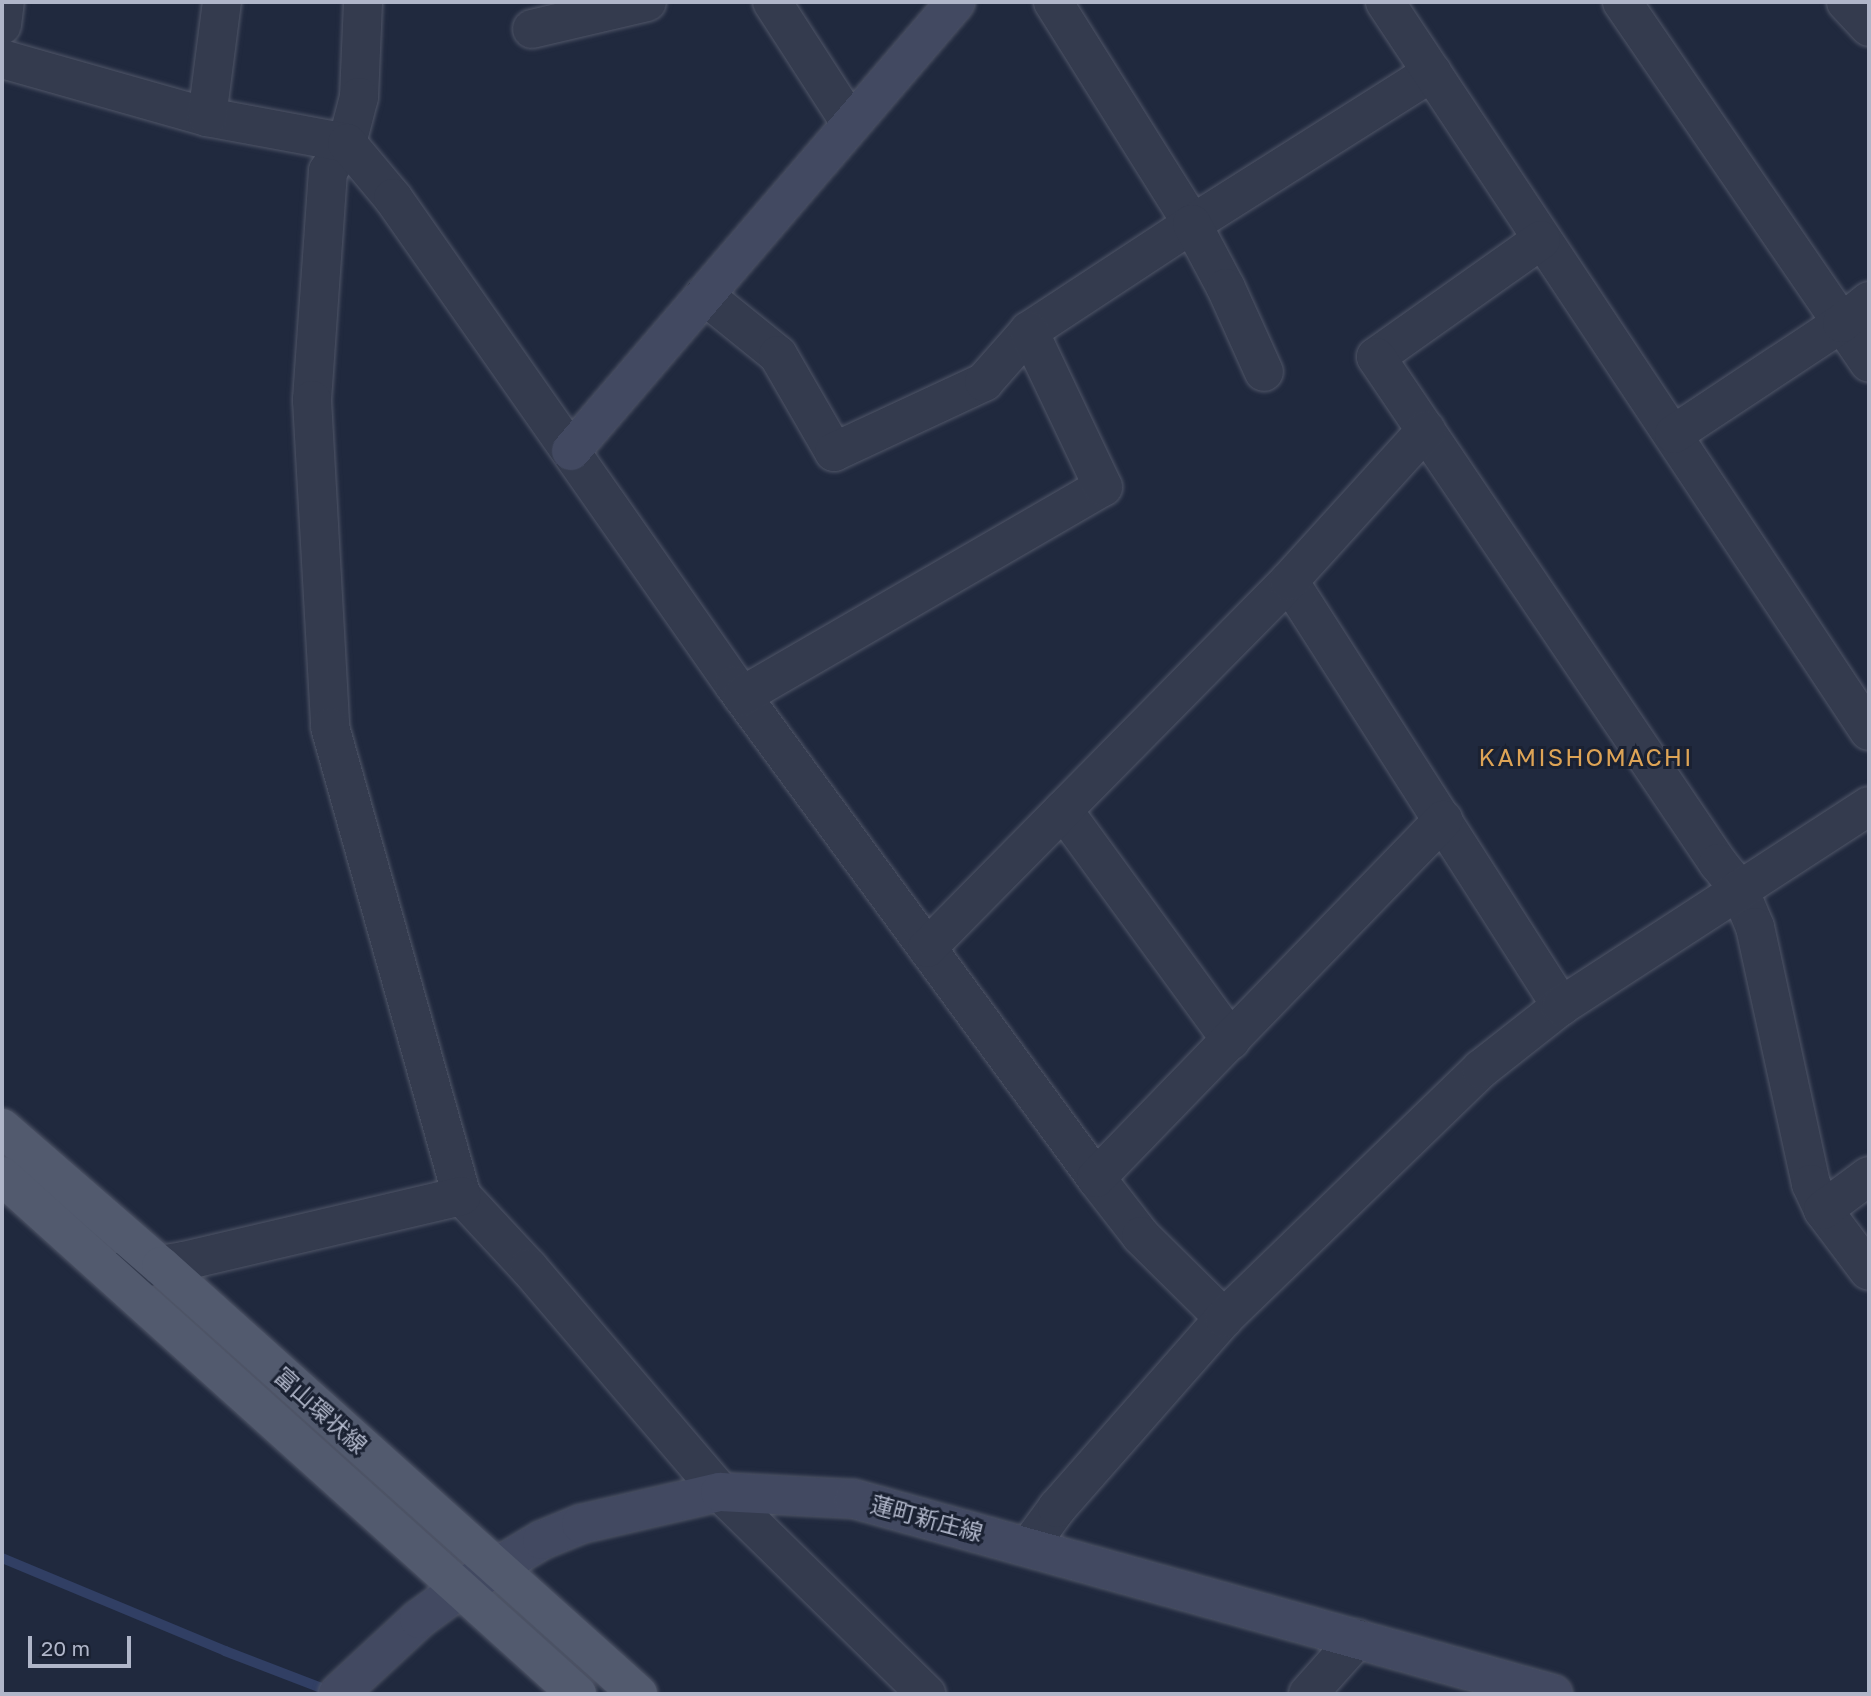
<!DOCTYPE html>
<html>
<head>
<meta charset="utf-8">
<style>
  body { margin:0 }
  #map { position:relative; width:1871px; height:1696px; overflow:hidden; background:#20293e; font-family:"Golos Text","Noto Sans JP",sans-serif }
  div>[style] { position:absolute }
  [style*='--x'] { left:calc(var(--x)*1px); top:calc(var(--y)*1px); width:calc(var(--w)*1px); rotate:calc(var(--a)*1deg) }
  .stream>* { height:10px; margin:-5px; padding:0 5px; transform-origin:5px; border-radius:5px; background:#313f64 }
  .roads { filter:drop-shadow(0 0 2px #505668) drop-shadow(0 0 2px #505668) }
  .street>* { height:38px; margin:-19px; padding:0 19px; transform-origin:19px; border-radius:19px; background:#343b4e }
  .secondary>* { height:38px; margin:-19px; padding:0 19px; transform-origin:19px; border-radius:19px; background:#424961 }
  .primary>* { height:38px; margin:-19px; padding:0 19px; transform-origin:19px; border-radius:19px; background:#525a6e }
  span { translate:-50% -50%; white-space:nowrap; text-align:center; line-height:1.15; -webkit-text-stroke:6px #1a2132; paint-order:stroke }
  .street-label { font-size:23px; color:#b0b6c9 }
  .neighbourhood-label { font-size:24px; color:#dea456; letter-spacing:2px }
  .frame { position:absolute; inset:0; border:4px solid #b0b6c9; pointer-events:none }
  .scale { position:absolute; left:28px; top:1636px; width:103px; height:32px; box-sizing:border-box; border:4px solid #b0b6c9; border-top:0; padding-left:9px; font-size:21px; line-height:24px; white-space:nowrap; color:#b0b6c9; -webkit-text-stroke:5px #1a2132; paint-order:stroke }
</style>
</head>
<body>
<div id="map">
  <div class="stream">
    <i style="--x:2;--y:1558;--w:242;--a:22.6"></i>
    <i style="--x:225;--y:1651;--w:115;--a:21"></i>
  </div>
  <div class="roads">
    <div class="street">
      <i style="--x:363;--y:2;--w:95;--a:92.4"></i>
      <i style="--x:359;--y:97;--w:48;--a:104.6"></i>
      <i style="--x:347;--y:143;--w:34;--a:124"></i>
      <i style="--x:328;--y:171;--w:230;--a:94"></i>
      <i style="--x:312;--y:400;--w:327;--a:86.8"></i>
      <i style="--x:330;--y:727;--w:487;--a:74.3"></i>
      <i style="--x:462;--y:1196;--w:98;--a:47.1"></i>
      <i style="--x:529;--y:1268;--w:294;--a:49.5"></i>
      <i style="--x:720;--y:1492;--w:289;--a:44.4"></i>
      <i style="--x:772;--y:2;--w:145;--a:57.1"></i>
      <i style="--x:1053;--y:2;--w:262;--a:57.9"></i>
      <i style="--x:1192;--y:224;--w:284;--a:-32.3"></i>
      <i style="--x:1385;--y:2;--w:875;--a:56.42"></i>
      <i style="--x:1622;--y:2;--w:437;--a:55.6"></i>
      <i style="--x:1846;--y:2;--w:34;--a:47"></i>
      <i style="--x:2;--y:25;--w:23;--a:-83"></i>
      <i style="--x:532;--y:29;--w:118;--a:-13.2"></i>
      <i style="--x:2;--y:59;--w:213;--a:15.8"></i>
      <i style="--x:207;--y:117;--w:142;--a:10.5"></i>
      <i style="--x:347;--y:143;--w:72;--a:50.1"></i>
      <i style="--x:393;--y:198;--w:595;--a:55"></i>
      <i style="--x:734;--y:685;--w:612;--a:53.71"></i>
      <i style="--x:1096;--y:1178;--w:73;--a:52.2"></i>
      <i style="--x:1141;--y:1236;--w:117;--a:44.7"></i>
      <i style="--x:207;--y:117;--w:116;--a:-82.6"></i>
      <i style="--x:1541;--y:240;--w:202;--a:144.7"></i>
      <i style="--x:1376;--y:357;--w:611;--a:55.95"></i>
      <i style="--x:1718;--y:863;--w:33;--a:51"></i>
      <i style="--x:1739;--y:889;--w:41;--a:67.2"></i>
      <i style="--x:1755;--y:927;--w:263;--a:77.7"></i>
      <i style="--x:1811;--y:1184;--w:29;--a:65"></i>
      <i style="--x:1823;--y:1210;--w:76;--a:53"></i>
      <i style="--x:704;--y:295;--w:95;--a:39"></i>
      <i style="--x:778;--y:355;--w:112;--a:60"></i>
      <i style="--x:834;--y:452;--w:166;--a:-25"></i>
      <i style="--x:984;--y:382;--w:68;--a:-48.6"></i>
      <i style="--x:1029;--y:331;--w:195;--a:-33.3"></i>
      <i style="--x:1192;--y:224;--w:72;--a:62"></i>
      <i style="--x:1226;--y:288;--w:92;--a:65.7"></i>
      <i style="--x:1674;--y:434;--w:201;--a:-33.5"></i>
      <i style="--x:1842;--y:323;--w:35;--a:-39"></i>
      <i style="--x:1289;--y:581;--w:505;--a:57.38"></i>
      <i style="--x:742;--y:696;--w:417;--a:-30.1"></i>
      <i style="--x:1103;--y:487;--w:173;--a:-115.4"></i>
      <i style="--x:1063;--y:810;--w:285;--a:53.9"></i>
      <i style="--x:927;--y:948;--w:515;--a:-45.39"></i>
      <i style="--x:1289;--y:581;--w:204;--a:-47.8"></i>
      <i style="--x:1096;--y:1178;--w:499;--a:-45.9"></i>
      <i style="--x:1823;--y:1210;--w:57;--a:-36.5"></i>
      <i style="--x:112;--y:1273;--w:73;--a:-9.5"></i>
      <i style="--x:184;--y:1261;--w:285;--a:-13.2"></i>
      <i style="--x:1030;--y:1545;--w:46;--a:-53.9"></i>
      <i style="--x:1057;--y:1508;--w:253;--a:-48.7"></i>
      <i style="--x:1224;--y:1318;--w:358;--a:-44.1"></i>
      <i style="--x:1481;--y:1069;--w:102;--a:-38.2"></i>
      <i style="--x:1561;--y:1006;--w:367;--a:-33"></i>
      <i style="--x:1308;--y:1694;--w:74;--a:-48.3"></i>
    </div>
    <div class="secondary">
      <i style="--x:571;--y:451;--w:591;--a:-49.39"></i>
      <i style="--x:338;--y:1694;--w:110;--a:-42.8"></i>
      <i style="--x:419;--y:1619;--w:51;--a:-36.2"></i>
      <i style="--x:460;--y:1589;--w:96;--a:-30.9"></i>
      <i style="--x:542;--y:1540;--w:42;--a:-22.3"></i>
      <i style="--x:581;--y:1524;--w:143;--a:-13"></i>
      <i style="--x:720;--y:1492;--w:134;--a:3"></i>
      <i style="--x:854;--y:1499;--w:726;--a:15.59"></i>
    </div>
    <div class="primary">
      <i style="--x:2;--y:1128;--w:211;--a:41"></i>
      <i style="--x:161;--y:1266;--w:641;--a:41.9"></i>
      <i style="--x:2;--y:1176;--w:774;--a:42.01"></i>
    </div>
  </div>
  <div class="street-label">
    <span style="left:321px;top:1410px;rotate:42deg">富山環状線</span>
    <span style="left:927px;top:1518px;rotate:15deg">蓮町新庄線</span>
  </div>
  <div class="neighbourhood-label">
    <span style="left:1586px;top:757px">KAMISHOMACHI</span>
  </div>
  <div class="frame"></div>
  <div class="scale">20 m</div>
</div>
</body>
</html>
